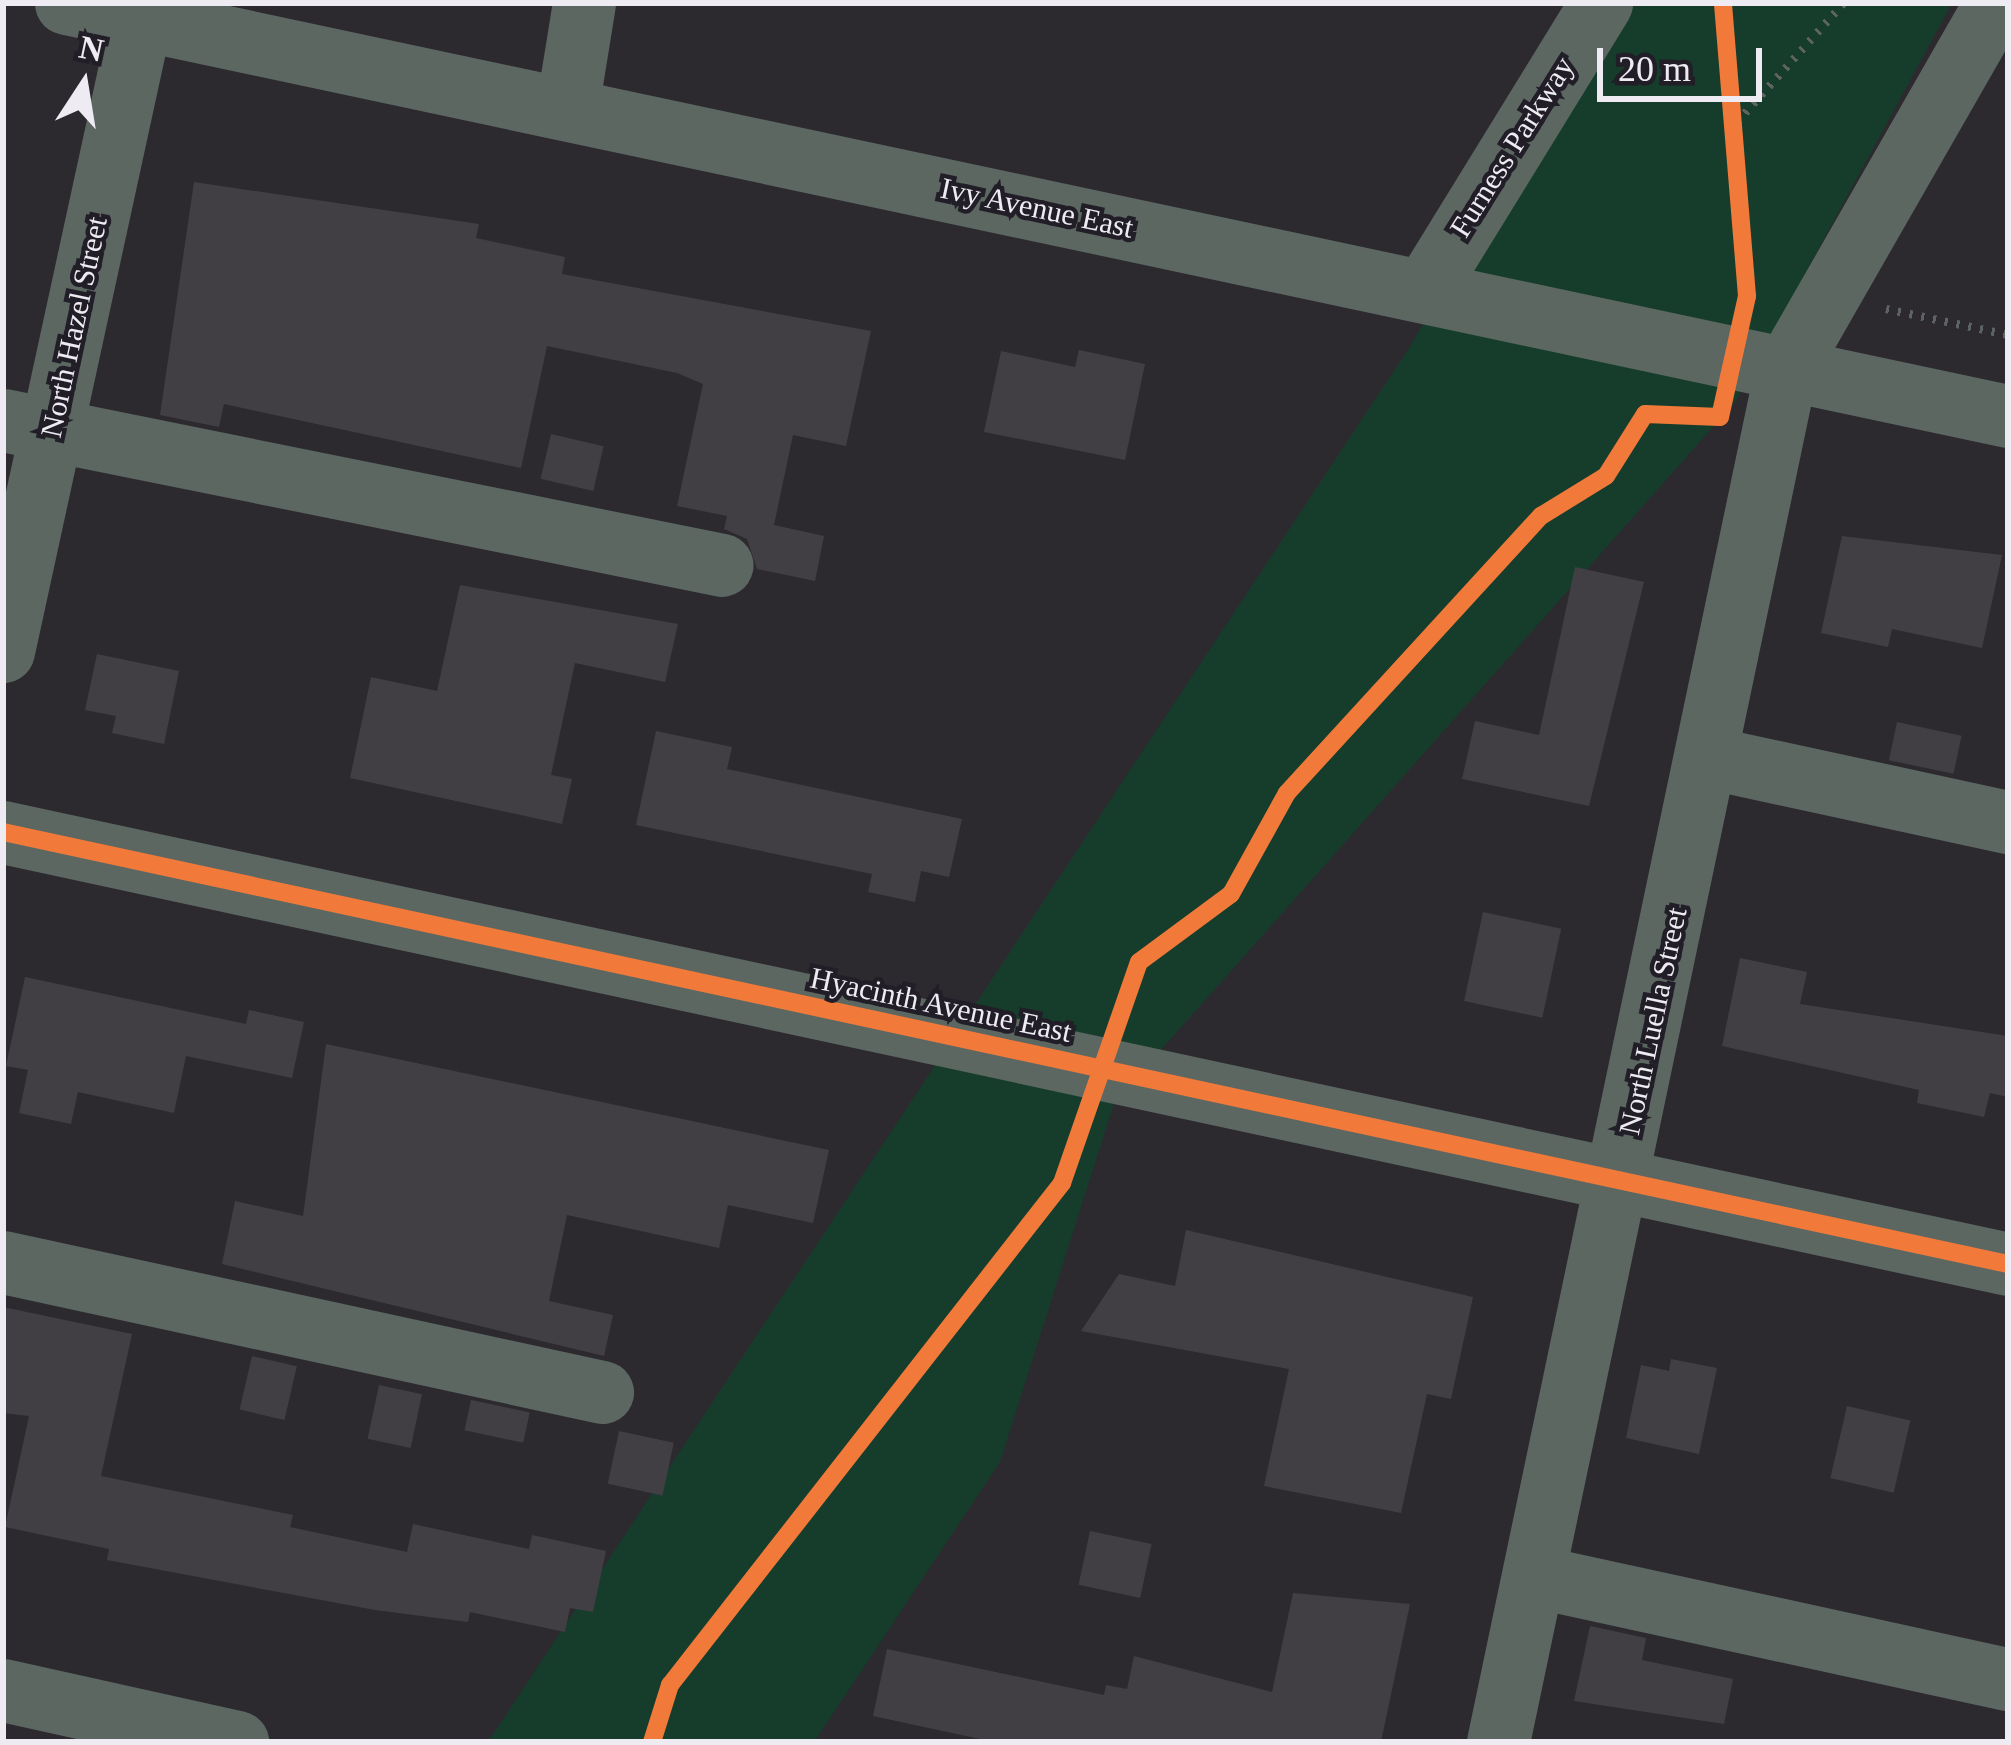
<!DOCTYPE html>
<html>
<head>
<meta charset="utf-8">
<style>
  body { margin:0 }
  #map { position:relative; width:2011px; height:1745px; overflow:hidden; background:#2c2a2f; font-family:Georgia,serif }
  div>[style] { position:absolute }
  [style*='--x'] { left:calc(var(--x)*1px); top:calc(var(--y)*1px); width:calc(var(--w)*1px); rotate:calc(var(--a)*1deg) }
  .green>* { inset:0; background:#163d2c }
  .building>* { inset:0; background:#413f43; transform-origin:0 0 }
  .path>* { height:8px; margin-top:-4px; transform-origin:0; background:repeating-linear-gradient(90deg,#5d6361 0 3px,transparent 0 12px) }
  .minor>* { height:63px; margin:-31.5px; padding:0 31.5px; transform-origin:31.5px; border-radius:31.5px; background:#5c6762 }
  .cycleway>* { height:18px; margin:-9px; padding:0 9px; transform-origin:9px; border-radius:9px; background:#f17a3a }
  span { translate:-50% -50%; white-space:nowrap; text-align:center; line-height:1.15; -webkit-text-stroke:9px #211e27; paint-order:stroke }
  .street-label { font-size:30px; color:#eeecf2 }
  .frame { position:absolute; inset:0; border:6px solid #eeecf2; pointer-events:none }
  .north { position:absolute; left:24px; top:24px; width:120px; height:120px; -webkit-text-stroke:9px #211e27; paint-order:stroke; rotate:12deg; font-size:33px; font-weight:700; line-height:48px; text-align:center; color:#eeecf2 }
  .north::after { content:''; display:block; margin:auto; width:42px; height:54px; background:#eeecf2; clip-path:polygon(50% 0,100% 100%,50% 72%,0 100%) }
  .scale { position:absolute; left:1597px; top:48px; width:165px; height:54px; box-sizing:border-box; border:6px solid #eeecf2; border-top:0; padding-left:15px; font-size:36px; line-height:42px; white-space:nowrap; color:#eeecf2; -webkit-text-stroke:9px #211e27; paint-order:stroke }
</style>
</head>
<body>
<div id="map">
  <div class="green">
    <i style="clip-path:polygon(1613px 3px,1952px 3px,1736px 401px,1114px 1103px,1000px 1462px,814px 1742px,488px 1742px,1409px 348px)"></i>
  </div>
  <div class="building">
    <i style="clip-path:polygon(194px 182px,479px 224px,476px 238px,565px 257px,562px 274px,871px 331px,846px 446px,793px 435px,774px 525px,824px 536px,815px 581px,757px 569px,747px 539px,724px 529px,727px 516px,677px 506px,703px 384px,677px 373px,547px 346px,521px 468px,224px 404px,219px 427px,160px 415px)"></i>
    <i style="clip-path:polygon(1079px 350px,1145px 364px,1125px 460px,984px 432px,1001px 351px,1075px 367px)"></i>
    <i style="left:551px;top:434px;width:54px;height:46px;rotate:13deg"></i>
    <i style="clip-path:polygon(1842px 536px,2002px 555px,1982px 648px,1892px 629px,1888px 647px,1821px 633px)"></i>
    <i style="clip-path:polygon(1575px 567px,1644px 582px,1589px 806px,1462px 779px,1475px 721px,1539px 735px)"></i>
    <i style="clip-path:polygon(460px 585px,678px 624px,665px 682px,575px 663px,551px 775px,572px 779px,562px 824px,350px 778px,371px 677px,437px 691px)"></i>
    <i style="clip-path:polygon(97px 654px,179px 671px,164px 744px,112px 733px,116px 716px,85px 710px)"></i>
    <i style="left:1897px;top:722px;width:66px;height:39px;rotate:12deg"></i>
    <i style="clip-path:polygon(656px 731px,732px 747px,727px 769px,962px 819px,949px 877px,921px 871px,915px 902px,868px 892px,872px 874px,636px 825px)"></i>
    <i style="left:1483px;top:912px;width:80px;height:91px;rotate:12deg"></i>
    <i style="clip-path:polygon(1740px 958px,1807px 972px,1800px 1004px,2008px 1036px,2008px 1097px,1990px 1093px,1984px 1117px,1917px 1103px,1919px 1090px,1722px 1046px)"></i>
    <i style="clip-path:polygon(25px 977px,246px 1024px,249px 1010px,304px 1022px,292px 1078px,186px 1056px,174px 1113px,78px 1092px,71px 1124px,19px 1113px,28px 1070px,6px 1066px)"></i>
    <i style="clip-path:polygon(326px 1044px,829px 1150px,813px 1223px,728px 1205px,719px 1248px,567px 1215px,549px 1301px,613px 1315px,604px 1356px,222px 1264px,235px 1201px,303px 1216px)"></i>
    <i style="clip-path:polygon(1186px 1230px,1473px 1297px,1451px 1399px,1427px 1394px,1401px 1513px,1264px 1486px,1289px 1369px,1081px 1331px,1119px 1274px,1175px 1286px)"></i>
    <i style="clip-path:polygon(3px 1307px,132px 1334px,101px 1476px,293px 1515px,290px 1527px,407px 1552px,413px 1524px,529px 1549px,532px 1535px,606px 1551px,593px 1612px,570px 1608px,565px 1632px,470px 1612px,468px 1622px,375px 1610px,107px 1560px,109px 1549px,5px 1527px,29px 1416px,3px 1413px)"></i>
    <i style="left:252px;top:1356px;width:46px;height:55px;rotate:13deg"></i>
    <i style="clip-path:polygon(1671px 1359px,1717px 1368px,1699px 1454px,1626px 1438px,1641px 1365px,1669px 1371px)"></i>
    <i style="left:379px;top:1385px;width:44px;height:55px;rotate:12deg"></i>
    <i style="left:471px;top:1400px;width:60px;height:31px;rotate:12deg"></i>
    <i style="left:1847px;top:1406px;width:65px;height:74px;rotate:13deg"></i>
    <i style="left:619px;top:1431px;width:56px;height:54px;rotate:12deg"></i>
    <i style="left:1090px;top:1531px;width:63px;height:55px;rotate:12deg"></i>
    <i style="clip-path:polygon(1293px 1593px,1410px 1604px,1381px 1742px,994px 1742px,873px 1716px,887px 1649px,1104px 1695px,1106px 1685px,1127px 1689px,1134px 1656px,1272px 1692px)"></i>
    <i style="clip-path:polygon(1590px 1626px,1646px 1638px,1642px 1660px,1733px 1679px,1724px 1724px,1574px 1701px)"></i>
  </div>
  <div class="path">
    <i style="--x:1729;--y:131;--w:172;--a:-48.1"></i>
    <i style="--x:1886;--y:309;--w:125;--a:12"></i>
  </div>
  <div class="minor">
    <i style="--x:66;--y:3;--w:1985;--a:12.01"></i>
    <i style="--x:567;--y:108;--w:106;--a:-80.8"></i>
    <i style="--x:1424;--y:291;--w:338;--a:-58.4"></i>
    <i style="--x:3;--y:420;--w:733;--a:11.4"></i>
    <i style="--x:3;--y:651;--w:663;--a:-77.72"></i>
    <i style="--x:1707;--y:757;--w:308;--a:12.2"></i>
    <i style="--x:3;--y:832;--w:2051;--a:12.16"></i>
    <i style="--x:3;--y:1262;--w:613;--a:12.24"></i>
    <i style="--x:1534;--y:1576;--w:485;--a:12.3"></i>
    <i style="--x:3;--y:1690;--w:240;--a:12.5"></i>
    <i style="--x:1498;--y:1742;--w:1403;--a:-78.15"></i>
    <i style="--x:1786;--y:369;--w:422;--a:-60.2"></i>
  </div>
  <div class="cycleway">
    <i style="--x:3;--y:832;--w:2051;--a:12.16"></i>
    <i style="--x:652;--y:1742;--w:60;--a:-72.5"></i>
    <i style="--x:670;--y:1685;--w:637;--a:-52.01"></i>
    <i style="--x:1062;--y:1183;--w:234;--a:-70.8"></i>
    <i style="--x:1139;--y:962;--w:114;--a:-36.5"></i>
    <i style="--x:1231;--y:894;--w:115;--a:-61"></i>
    <i style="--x:1287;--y:793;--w:376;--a:-47.5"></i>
    <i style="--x:1541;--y:516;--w:76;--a:-31.6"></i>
    <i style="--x:1606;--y:476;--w:73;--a:-57.8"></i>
    <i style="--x:1645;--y:414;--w:75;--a:2.3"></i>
    <i style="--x:1720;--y:417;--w:124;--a:-77.4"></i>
    <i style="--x:1747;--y:296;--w:294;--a:-94.7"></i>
  </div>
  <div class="street-label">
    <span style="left:1512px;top:147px;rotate:-58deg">Furness Parkway</span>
    <span style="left:1037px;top:208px;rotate:12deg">Ivy Avenue East</span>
    <span style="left:74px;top:327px;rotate:-78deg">North Hazel Street</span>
    <span style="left:941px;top:1005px;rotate:12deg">Hyacinth Avenue East</span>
    <span style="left:1653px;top:1021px;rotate:-78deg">North Luella Street</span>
  </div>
  <div class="frame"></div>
  <div class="north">N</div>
  <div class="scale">20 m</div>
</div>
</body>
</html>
